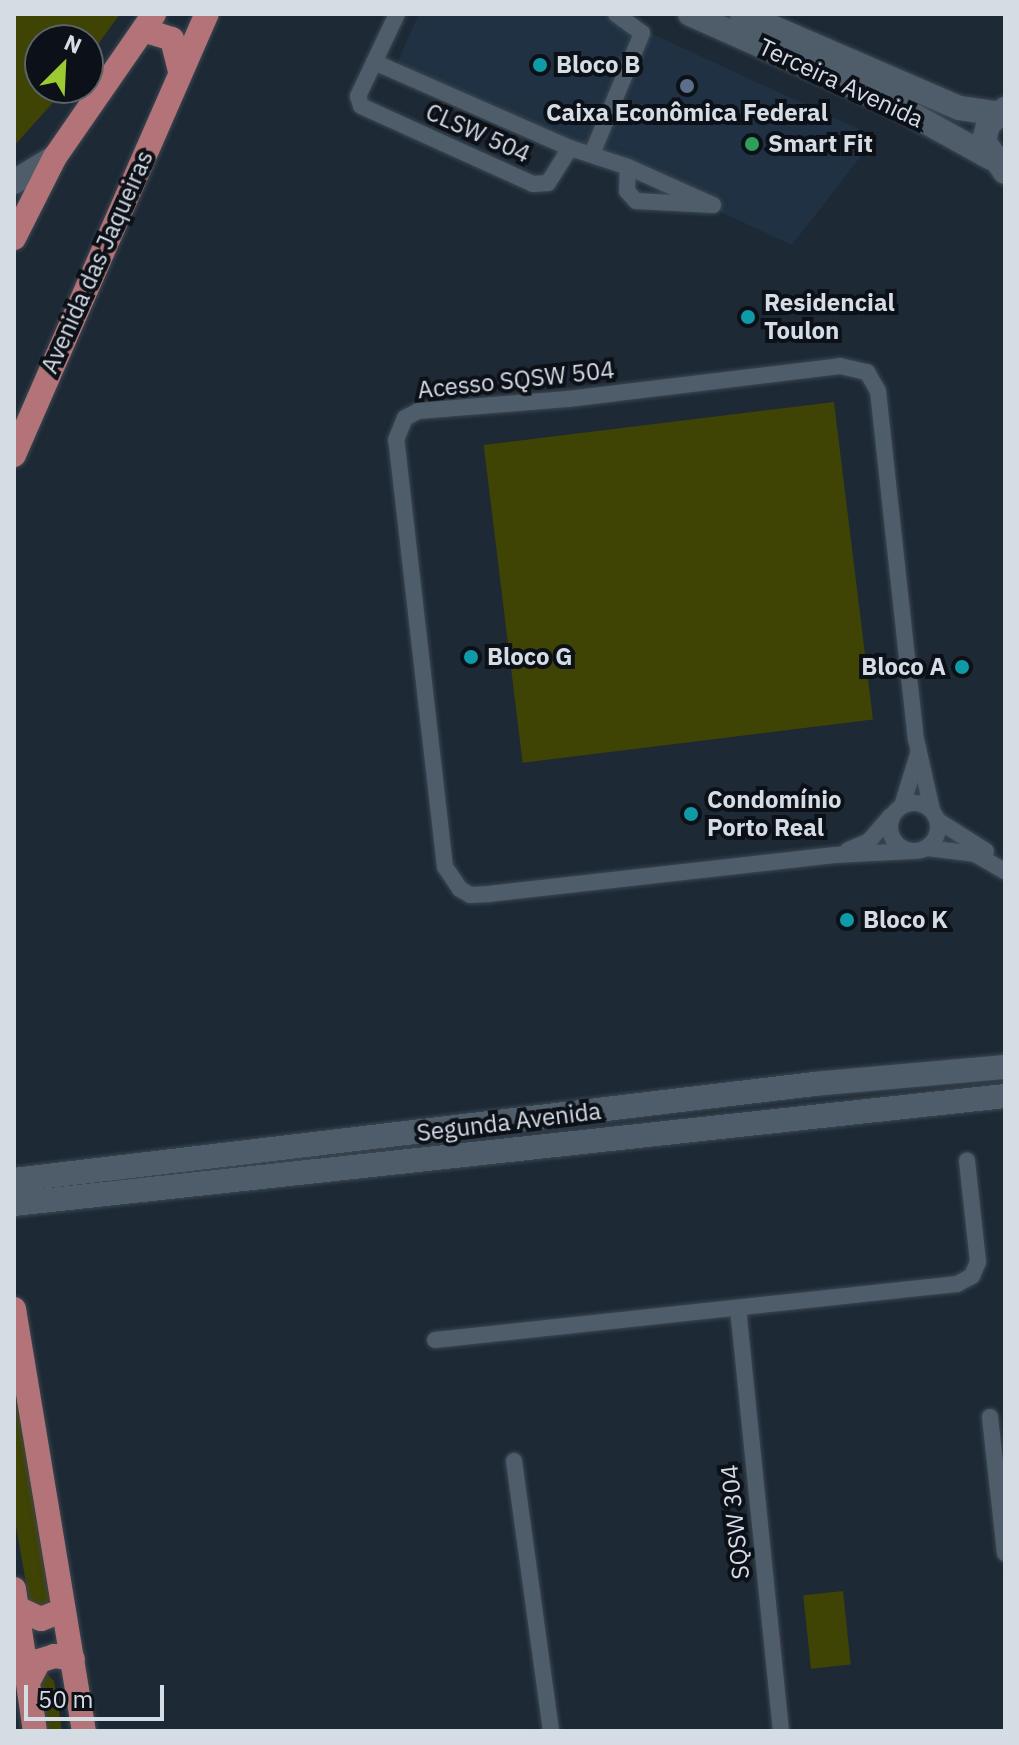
<!DOCTYPE html>
<html>
<head>
<meta charset="utf-8">
<style>
  body { margin:0 }
  #map { position:relative; width:1019px; height:1745px; overflow:hidden; background:#1d2935; font-family:"IBM Plex Sans",sans-serif }
  div>[style] { position:absolute }
  [style*='--x'] { left:calc(var(--x)*1px); top:calc(var(--y)*1px); width:calc(var(--w)*1px); rotate:calc(var(--a)*1deg) }
  .built>* { inset:0; background:#1f3142 }
  .green>* { inset:0; background:#3f4303; transform-origin:0 0 }
  .roads { filter:drop-shadow(0 0 2px #3c4751) drop-shadow(0 0 2px #3c4751) }
  .street>* { height:16px; margin:-8px; padding:0 8px; transform-origin:8px; border-radius:8px; background:#4f5d6b }
  .street>.ring { margin:-8px; padding:0; box-sizing:content-box; background:none; border:16px solid #4f5d6b; border-radius:50% }
  .secondary>* { height:24px; margin:-12px; padding:0 12px; transform-origin:12px; border-radius:12px; background:#4f5d6b }
  .primary>* { height:24px; margin:-12px; padding:0 12px; transform-origin:12px; border-radius:12px; background:#b37479 }
  .dots>* { width:22px; height:22px; translate:-50% -50%; box-sizing:border-box; border:4px solid #0c1117; border-radius:50% }
  span { translate:-50% -50%; white-space:nowrap; text-align:center; line-height:1.15; -webkit-text-stroke:8px #0c1117; paint-order:stroke }
  .poi-label { font-size:24px; color:#d4dce4; font-weight:700 }
  .left { translate:0 -50%; text-align:left }
  .right { translate:-100% -50%; text-align:right }
  .street-label { font-size:24px; color:#d4dce4 }
  .frame { position:absolute; inset:0; border:16px solid #d4dce4; pointer-events:none }
  .north { position:absolute; left:24px; top:24px; width:80px; height:80px; box-sizing:border-box; background:#0c1117; border:2px solid #5c6269; border-radius:50%; rotate:24deg; font-size:22px; font-weight:700; line-height:32px; text-align:center; color:#d4dce4 }
  .north::after { content:''; display:block; margin:auto; width:28px; height:36px; background:#9dca30; clip-path:polygon(50% 0,100% 100%,50% 72%,0 100%) }
  .scale { position:absolute; left:24px; top:1685px; width:140px; height:36px; box-sizing:border-box; border:4px solid #d4dce4; border-top:0; padding-left:10px; font-size:24px; line-height:28px; white-space:nowrap; color:#d4dce4; -webkit-text-stroke:6px #0c1117; paint-order:stroke }
</style>
</head>
<body>
<div id="map">
  <div class="built">
    <i style="clip-path:polygon(419px 14px,609px 14px,876px 137px,792px 245px,397px 63px)"></i>
  </div>
  <div class="green">
    <i style="clip-path:polygon(14px 14px,120px 14px,88px 58px,88px 40px,40px 40px,40px 88px,66px 88px,14px 146px)"></i>
    <i style="left:834px;top:402px;width:320px;height:353px;rotate:83deg"></i>
    <i style="clip-path:polygon(14px 1379px,50px 1605px,50px 1607px,30px 1606px,14px 1515px)"></i>
    <i style="left:843px;top:1591px;width:74px;height:40px;rotate:84deg"></i>
    <i style="clip-path:polygon(45px 1672px,54px 1681px,62px 1731px,42px 1731px,36px 1675px)"></i>
  </div>
  <div class="roads">
    <div class="street">
      <i style="--x:397;--y:14;--w:91;--a:115.4"></i>
      <i style="--x:358;--y:96;--w:10;--a:73"></i>
      <i style="--x:361;--y:106;--w:189;--a:24.4"></i>
      <i style="--x:533;--y:184;--w:15;--a:-4"></i>
      <i style="--x:548;--y:183;--w:41;--a:-57.8"></i>
      <i style="--x:374;--y:62;--w:214;--a:23.7"></i>
      <i style="--x:570;--y:148;--w:61;--a:18.1"></i>
      <i style="--x:628;--y:167;--w:93;--a:24.1"></i>
      <i style="--x:713;--y:205;--w:77;--a:-177"></i>
      <i style="--x:636;--y:201;--w:13;--a:-132"></i>
      <i style="--x:627;--y:191;--w:24;--a:-88"></i>
      <i style="--x:592;--y:154;--w:131;--a:-67.5"></i>
      <i style="--x:642;--y:33;--w:32;--a:-144"></i>
      <i class="ring" style="left:890px;top:803px;width:32px;height:32px"></i>
      <i style="--x:902;--y:806;--w:54;--a:-72.9"></i>
      <i style="--x:937;--y:820;--w:58;--a:32.3"></i>
      <i style="--x:927;--y:848;--w:48;--a:7.1"></i>
      <i style="--x:975;--y:854;--w:34;--a:30"></i>
      <i style="--x:848;--y:850;--w:23;--a:-23"></i>
      <i style="--x:869;--y:841;--w:33;--a:-49"></i>
      <i style="--x:912;--y:851;--w:77;--a:177"></i>
      <i style="--x:835;--y:855;--w:347;--a:173.6"></i>
      <i style="--x:490;--y:894;--w:20;--a:177"></i>
      <i style="--x:470;--y:895;--w:12;--a:-149"></i>
      <i style="--x:460;--y:889;--w:27;--a:-124"></i>
      <i style="--x:445;--y:867;--w:430;--a:-96.5"></i>
      <i style="--x:396;--y:440;--w:24;--a:-68"></i>
      <i style="--x:405;--y:418;--w:15;--a:-28"></i>
      <i style="--x:418;--y:411;--w:150;--a:-4.6"></i>
      <i style="--x:568;--y:399;--w:274;--a:-6.9"></i>
      <i style="--x:840;--y:366;--w:28;--a:13"></i>
      <i style="--x:867;--y:372;--w:22;--a:60"></i>
      <i style="--x:878;--y:391;--w:350;--a:83.8"></i>
      <i style="--x:916;--y:739;--w:73;--a:77.3"></i>
      <i style="--x:738;--y:1308;--w:425;--a:84.2"></i>
      <i style="--x:435;--y:1340;--w:525;--a:-6.12"></i>
      <i style="--x:957;--y:1284;--w:17;--a:-28"></i>
      <i style="--x:972;--y:1276;--w:15;--a:-67"></i>
      <i style="--x:978;--y:1262;--w:102;--a:-96.2"></i>
      <i style="--x:990;--y:1417;--w:137;--a:83.7"></i>
      <i style="--x:514;--y:1461;--w:273;--a:82.2"></i>
    </div>
    <div class="secondary">
      <i style="--x:690;--y:14;--w:227;--a:24"></i>
      <i style="--x:897;--y:106;--w:107;--a:29"></i>
      <i style="--x:742;--y:14;--w:236;--a:23.4"></i>
      <i style="--x:959;--y:108;--w:37;--a:8"></i>
      <i style="--x:1005;--y:109;--w:23;--a:137"></i>
      <i style="--x:988;--y:125;--w:16;--a:104"></i>
      <i style="--x:984;--y:141;--w:37;--a:56"></i>
      <i style="--x:14;--y:182;--w:48;--a:-31.4"></i>
      <i style="--x:14;--y:1180;--w:806;--a:-6.84"></i>
      <i style="--x:814;--y:1084;--w:192;--a:-5.1"></i>
      <i style="--x:14;--y:1204;--w:997;--a:-6.22"></i>
    </div>
    <div class="primary">
      <i style="--x:146;--y:31;--w:27;--a:17"></i>
      <i style="--x:172;--y:39;--w:32;--a:76"></i>
      <i style="--x:14;--y:238;--w:91;--a:-63.2"></i>
      <i style="--x:55;--y:157;--w:174;--a:-55.3"></i>
      <i style="--x:14;--y:455;--w:481;--a:-66.4"></i>
      <i style="--x:14;--y:1309;--w:428;--a:80.6"></i>
      <i style="--x:14;--y:1589;--w:144;--a:81.6"></i>
      <i style="--x:17;--y:1608;--w:26;--a:25"></i>
      <i style="--x:41;--y:1619;--w:24;--a:-22"></i>
      <i style="--x:28;--y:1682;--w:24;--a:-62"></i>
      <i style="--x:39;--y:1661;--w:16;--a:-18"></i>
      <i style="--x:54;--y:1656;--w:19;--a:9"></i>
    </div>
  </div>
  <div class="dots">
    <i style="left:540px;top:65px;background:#0f9aa8"></i>
    <i style="left:687px;top:86px;background:#5c6f8a"></i>
    <i style="left:752px;top:144px;background:#2e9e5b"></i>
    <i style="left:748px;top:317px;background:#0f9aa8"></i>
    <i style="left:471px;top:657px;background:#0f9aa8"></i>
    <i style="left:962px;top:667px;background:#0f9aa8"></i>
    <i style="left:691px;top:814px;background:#0f9aa8"></i>
    <i style="left:847px;top:920px;background:#0f9aa8"></i>
  </div>
  <div class="poi-label">
    <span class="left" style="left:556px;top:65px">Bloco B</span>
    <span style="left:687px;top:113px">Caixa Econômica Federal</span>
    <span class="left" style="left:768px;top:144px">Smart Fit</span>
    <span class="left" style="left:764px;top:317px">Residencial<br>Toulon</span>
    <span class="left" style="left:487px;top:657px">Bloco G</span>
    <span class="right" style="left:946px;top:667px">Bloco A</span>
    <span class="left" style="left:707px;top:814px">Condomínio<br>Porto Real</span>
    <span class="left" style="left:863px;top:920px">Bloco K</span>
  </div>
  <div class="street-label">
    <span style="left:841px;top:83px;rotate:25deg">Terceira Avenida</span>
    <span style="left:478px;top:133px;rotate:24deg">CLSW 504</span>
    <span style="left:97px;top:262px;rotate:-66deg">Avenida das Jaqueiras</span>
    <span style="left:516px;top:380px;rotate:-6deg">Acesso SQSW 504</span>
    <span style="left:509px;top:1122px;rotate:-7deg">Segunda Avenida</span>
    <span style="left:735px;top:1522px;rotate:-96deg">SQSW 304</span>
  </div>
  <div class="frame"></div>
  <div class="north">N</div>
  <div class="scale">50 m</div>
</div>
</body>
</html>
